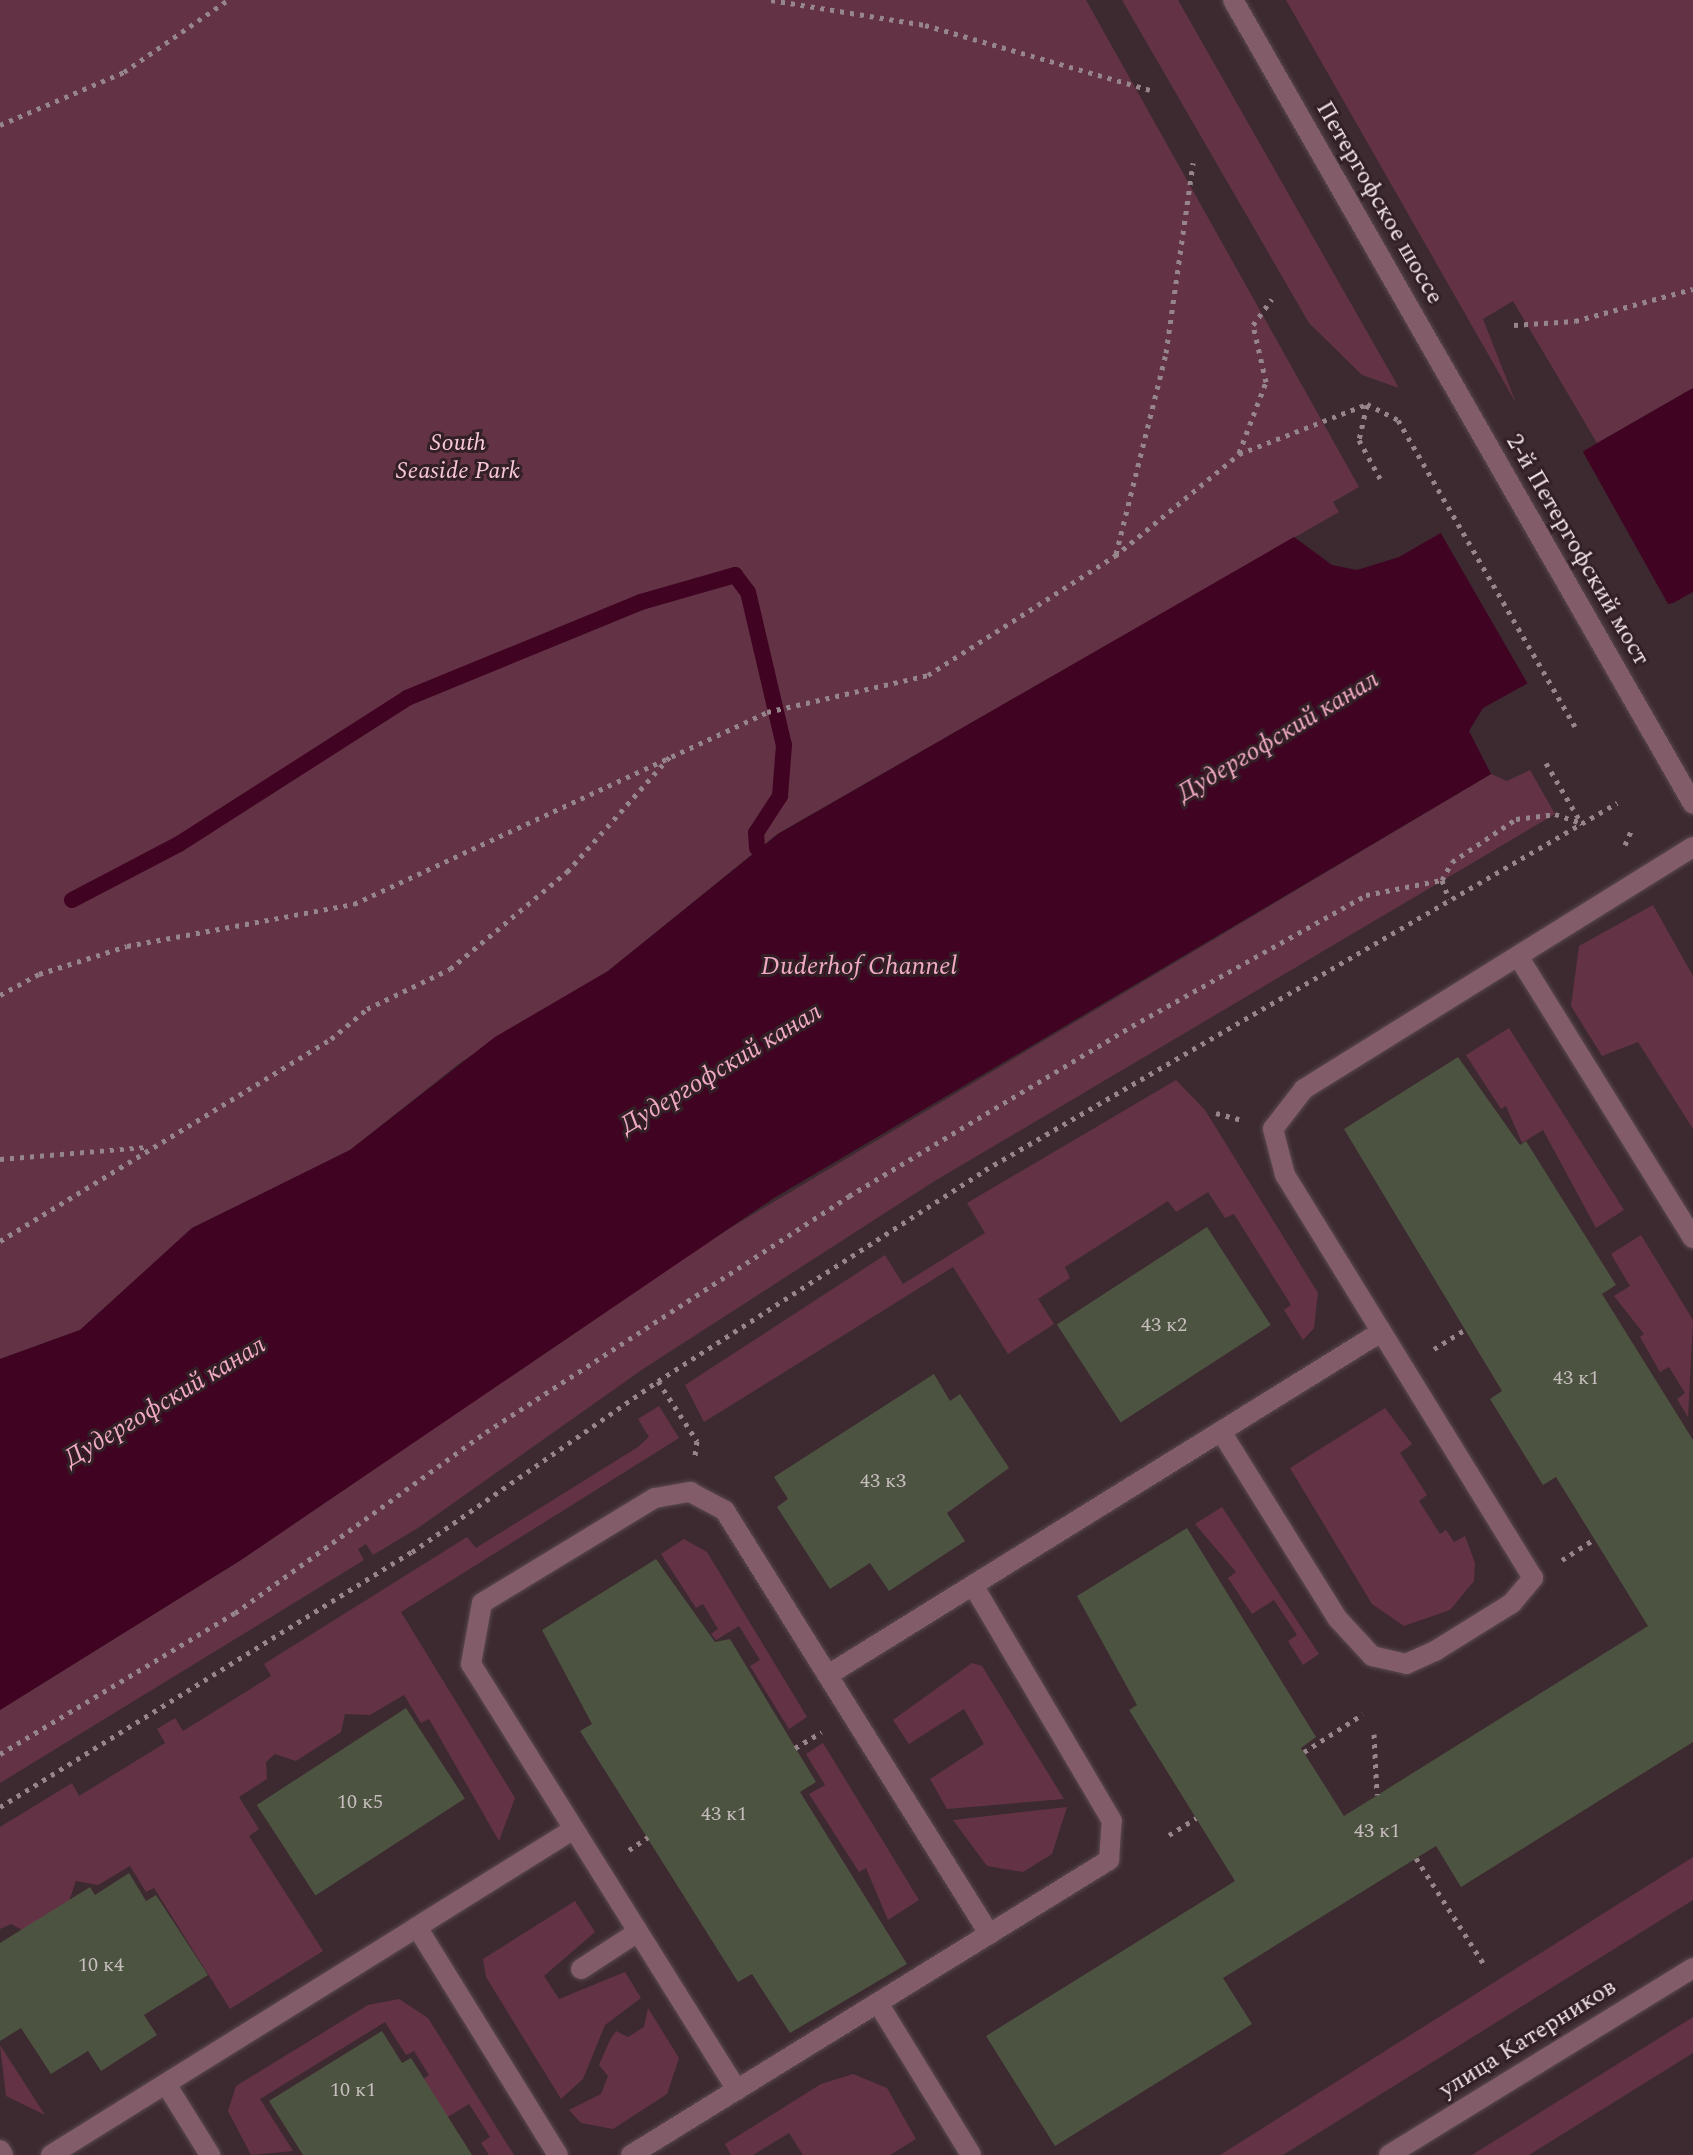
<!DOCTYPE html>
<html>
<head>
<meta charset="utf-8">
<style>
  body { margin:0 }
  #map { position:relative; width:1693px; height:2155px; overflow:hidden; background:#3c2a30; font-family:Spectral,serif }
  div>[style] { position:absolute }
  [style*='--x'] { left:calc(var(--x)*1px); top:calc(var(--y)*1px); width:calc(var(--w)*1px); rotate:calc(var(--a)*1deg) }
  .green>* { inset:0; background:#633345 }
  .water>* { inset:0; background:#400322 }
  .pier>* { inset:0; background:#3c2a30 }
  .stream>* { height:16px; margin:-8px; padding:0 8px; transform-origin:8px; border-radius:8px; background:#400322 }
  .building>* { inset:0; background:#4d5341; transform-origin:0 0 }
  .path>* { height:5px; margin-top:-2.5px; transform-origin:0; background:repeating-linear-gradient(90deg,#96868b 0 4px,transparent 0 10px) }
  .roads { filter:drop-shadow(0 0 2px #59484d) drop-shadow(0 0 2px #59484d) }
  .service>* { height:20px; margin:-10px; padding:0 10px; transform-origin:10px; border-radius:10px; background:#825c69 }
  .minor>* { height:20px; margin:-10px; padding:0 10px; transform-origin:10px; border-radius:10px; background:#825c69 }
  .tertiary>* { height:20px; margin:-10px; padding:0 10px; transform-origin:10px; border-radius:10px; background:#825c69 }
  span { translate:-50% -50%; white-space:nowrap; text-align:center; line-height:1.15; -webkit-text-stroke:6px #322026; paint-order:stroke }
  .number-label { font-size:20px; color:#c7bfbe }
  .number-label span { -webkit-text-stroke-width:0 }
  .street-label { font-size:24px; color:#f0e3e7 }
  .park-label { font-size:24px; color:#f8c7d7; font-style:italic }
  .water-label { font-size:26px; color:#f1aac3; font-style:italic }
</style>
</head>
<body>
<div id="map">
  <div class="green">
    <i style="clip-path:polygon(0 0,1086px 0,1359px 487px,1333px 502px,1339px 512px,777px 834px,608px 971px,461px 1062px,350px 1150px,192px 1228px,80px 1330px,0 1359px)"></i>
    <i style="clip-path:polygon(1122px 0,1178px 0,1399px 388px,1362px 375px,1309px 323px)"></i>
    <i style="clip-path:polygon(1286px 0,1693px 0,1693px 388px,1597px 443px,1513px 301px,1483px 319px,1516px 403px)"></i>
    <i style="clip-path:polygon(1530px 770px,1555px 814px,933px 1182px,643px 1369px,418px 1528px,373px 1555px,366px 1544px,358px 1549px,364px 1560px,0 1783px,0 1710px,241px 1560px,678px 1259px,1491px 774px,1507px 781px)"></i>
    <i style="clip-path:polygon(1653px 905px,1693px 976px,1693px 1129px,1638px 1042px,1602px 1056px,1571px 1006px,1579px 946px)"></i>
    <i style="clip-path:polygon(1509px 1028px,1624px 1210px,1596px 1228px,1543px 1130px,1522px 1143px,1506px 1106px,1501px 1109px,1466px 1055px)"></i>
    <i style="clip-path:polygon(1176px 1080px,1205px 1110px,1318px 1293px,1314px 1328px,1303px 1340px,1284px 1310px,1291px 1305px,1234px 1214px,1225px 1218px,1208px 1192px,1176px 1212px,1168px 1201px,1065px 1267px,1070px 1278px,1038px 1299px,1054px 1324px,1008px 1354px,953px 1267px,704px 1422px,685px 1385px,885px 1255px,903px 1284px,985px 1233px,967px 1203px)"></i>
    <i style="clip-path:polygon(1641px 1235px,1693px 1320px,1688px 1417px,1677px 1399px,1685px 1393px,1669px 1367px,1660px 1372px,1640px 1337px,1644px 1334px,1614px 1296px,1630px 1286px,1611px 1254px)"></i>
    <i style="clip-path:polygon(659px 1406px,679px 1438px,401px 1612px,515px 1798px,499px 1841px,429px 1719px,421px 1723px,404px 1695px,370px 1715px,345px 1714px,341px 1732px,296px 1761px,275px 1754px,266px 1762px,267px 1779px,239px 1797px,259px 1829px,249px 1836px,323px 1951px,230px 2009px,154px 1888px,146px 1892px,130px 1866px,98px 1885px,76px 1881px,68px 1904px,24px 1931px,11px 1924px,0 1929px,0 1827px,72px 1783px,79px 1796px,165px 1743px,157px 1729px,175px 1718px,183px 1731px,271px 1676px,264px 1664px,467px 1537px,476px 1548px,638px 1447px,649px 1437px,638px 1419px)"></i>
    <i style="clip-path:polygon(1385px 1408px,1412px 1444px,1400px 1453px,1427px 1495px,1419px 1501px,1440px 1534px,1446px 1530px,1454px 1542px,1465px 1536px,1475px 1563px,1474px 1581px,1450px 1610px,1404px 1626px,1372px 1604px,1290px 1468px)"></i>
    <i style="clip-path:polygon(1222px 1507px,1319px 1654px,1303px 1665px,1288px 1641px,1297px 1635px,1274px 1600px,1252px 1614px,1228px 1578px,1236px 1572px,1195px 1524px)"></i>
    <i style="clip-path:polygon(684px 1539px,707px 1552px,807px 1717px,789px 1729px,750px 1666px,760px 1660px,739px 1626px,716px 1640px,711px 1634px,718px 1629px,703px 1604px,696px 1608px,661px 1554px)"></i>
    <i style="clip-path:polygon(972px 1663px,982px 1666px,1064px 1799px,947px 1809px,930px 1779px,984px 1744px,964px 1709px,909px 1744px,893px 1720px)"></i>
    <i style="clip-path:polygon(823px 1743px,919px 1900px,888px 1920px,866px 1868px,859px 1872px,809px 1794px,825px 1785px,806px 1754px)"></i>
    <i style="clip-path:polygon(1067px 1807px,1052px 1854px,1023px 1872px,987px 1866px,953px 1820px)"></i>
    <i style="clip-path:polygon(1693px 1857px,1693px 1900px,1283px 2155px,1220px 2155px)"></i>
    <i style="clip-path:polygon(575px 1901px,595px 1932px,544px 1976px,559px 1999px,625px 1972px,641px 1998px,605px 2025px,583px 2079px,561px 2099px,486px 1977px,483px 1959px)"></i>
    <i style="clip-path:polygon(399px 1999px,428px 2018px,514px 2155px,489px 2155px,481px 2143px,490px 2137px,469px 2104px,446px 2118px,422px 2080px,429px 2075px,414px 2051px,406px 2055px,385px 2022px,260px 2099px,293px 2151px,251px 2155px,228px 2111px,236px 2086px,368px 2005px)"></i>
    <i style="clip-path:polygon(648px 2008px,679px 2058px,667px 2094px,613px 2129px,581px 2123px,569px 2110px,601px 2094px,608px 2076px,599px 2065px,610px 2040px,616px 2031px,628px 2037px,644px 2027px)"></i>
    <i style="clip-path:polygon(1693px 2017px,1693px 2053px,1529px 2155px,1472px 2155px)"></i>
    <i style="clip-path:polygon(0 2045px,45px 2115px,6px 2096px)"></i>
    <i style="clip-path:polygon(853px 2074px,887px 2088px,916px 2139px,890px 2155px,803px 2155px,789px 2133px,753px 2155px,731px 2155px,725px 2144px,821px 2084px)"></i>
  </div>
  <div class="water">
    <i style="clip-path:polygon(1693px 388px,1693px 592px,1483px 708px,1469px 731px,1491px 774px,774px 1198px,241px 1560px,0 1710px,0 1359px,80px 1330px,192px 1228px,350px 1150px,495px 1037px,608px 971px,778px 834px,1294px 537px,1332px 565px,1357px 570px,1399px 557px)"></i>
  </div>
  <div class="pier">
    <i style="clip-path:polygon(1595px 439px,1583px 452px,1668px 604px,1685px 601px,1529px 686px,1439px 530px)"></i>
  </div>
  <div class="stream">
    <i style="--x:72;--y:900;--w:121;--a:-27.6"></i>
    <i style="--x:179;--y:844;--w:271;--a:-32.6"></i>
    <i style="--x:407;--y:698;--w:253;--a:-22.3"></i>
    <i style="--x:641;--y:602;--w:98;--a:-16"></i>
    <i style="--x:735;--y:575;--w:21;--a:53"></i>
    <i style="--x:748;--y:592;--w:157;--a:76.8"></i>
    <i style="--x:784;--y:745;--w:51;--a:94.5"></i>
    <i style="--x:780;--y:796;--w:44;--a:123"></i>
    <i style="--x:756;--y:833;--w:15;--a:86"></i>
  </div>
  <div class="building">
    <i style="clip-path:polygon(1458px 1057px,1520px 1145px,1526px 1141px,1616px 1285px,1602px 1294px,1693px 1440px,1693px 1742px,1461px 1887px,1436px 1846px,1223px 1978px,1252px 2024px,1055px 2146px,986px 2036px,1235px 1881px,1129px 1710px,1137px 1705px,1077px 1596px,1187px 1528px,1316px 1737px,1301px 1748px,1344px 1816px,1648px 1626px,1556px 1477px,1543px 1485px,1490px 1399px,1502px 1391px,1344px 1129px)"></i>
    <i style="left:1207px;top:1227px;width:117px;height:179px;rotate:57deg"></i>
    <i style="clip-path:polygon(934px 1374px,950px 1401px,960px 1394px,1009px 1468px,947px 1513px,965px 1541px,889px 1591px,870px 1563px,830px 1589px,777px 1507px,788px 1499px,774px 1477px)"></i>
    <i style="clip-path:polygon(656px 1559px,715px 1642px,730px 1639px,816px 1782px,800px 1792px,907px 1964px,790px 2033px,752px 1974px,738px 1982px,580px 1731px,592px 1724px,542px 1630px)"></i>
    <i style="left:406px;top:1708px;width:108px;height:178px;rotate:57deg"></i>
    <i style="clip-path:polygon(129px 1873px,146px 1901px,156px 1895px,208px 1975px,144px 2015px,157px 2035px,101px 2071px,88px 2051px,51px 2074px,21px 2028px,0 2041px,0 1943px,90px 1887px,95px 1895px)"></i>
    <i style="clip-path:polygon(382px 2031px,402px 2063px,411px 2058px,472px 2155px,303px 2155px,269px 2101px)"></i>
  </div>
  <div class="path">
    <i style="--x:771;--y:0;--w:156;--a:9.2"></i>
    <i style="--x:925;--y:25;--w:234;--a:16.1"></i>
    <i style="--x:0;--y:125;--w:135;--a:-23.1"></i>
    <i style="--x:124;--y:72;--w:126;--a:-34.7"></i>
    <i style="--x:1514;--y:325;--w:61;--a:-3.8"></i>
    <i style="--x:1575;--y:321;--w:122;--a:-15.2"></i>
    <i style="--x:1367;--y:404;--w:35;--a:27"></i>
    <i style="--x:1398;--y:420;--w:354;--a:60"></i>
    <i style="--x:1367;--y:405;--w:36;--a:103"></i>
    <i style="--x:1359;--y:440;--w:48;--a:61.3"></i>
    <i style="--x:1239;--y:453;--w:76;--a:-69.2"></i>
    <i style="--x:1266;--y:382;--w:58;--a:-102.8"></i>
    <i style="--x:1253;--y:325;--w:32;--a:-54"></i>
    <i style="--x:1116;--y:554;--w:207;--a:-76"></i>
    <i style="--x:1166;--y:353;--w:192;--a:-81.9"></i>
    <i style="--x:1546;--y:763;--w:71;--a:59.5"></i>
    <i style="--x:1625;--y:845;--w:15;--a:-67"></i>
    <i style="--x:1442;--y:880;--w:20;--a:70"></i>
    <i style="--x:0;--y:995;--w:44;--a:-28.3"></i>
    <i style="--x:39;--y:974;--w:92;--a:-17.7"></i>
    <i style="--x:127;--y:946;--w:231;--a:-10.5"></i>
    <i style="--x:354;--y:904;--w:455;--a:-24.9"></i>
    <i style="--x:767;--y:712;--w:165;--a:-12.9"></i>
    <i style="--x:928;--y:675;--w:222;--a:-32.5"></i>
    <i style="--x:1115;--y:556;--w:161;--a:-39.4"></i>
    <i style="--x:1239;--y:454;--w:137;--a:-21.3"></i>
    <i style="--x:1216;--y:1113;--w:24;--a:15"></i>
    <i style="--x:0;--y:1159;--w:145;--a:-4.7"></i>
    <i style="--x:0;--y:1241;--w:388;--a:-31.4"></i>
    <i style="--x:331;--y:1039;--w:47;--a:-39.8"></i>
    <i style="--x:367;--y:1009;--w:92;--a:-25.7"></i>
    <i style="--x:450;--y:969;--w:152;--a:-39.7"></i>
    <i style="--x:567;--y:872;--w:158;--a:-48.3"></i>
    <i style="--x:1434;--y:1349;--w:36;--a:-32"></i>
    <i style="--x:658;--y:1381;--w:72;--a:57"></i>
    <i style="--x:697;--y:1441;--w:15;--a:98"></i>
    <i style="--x:1562;--y:1560;--w:38;--a:-33"></i>
    <i style="--x:1374;--y:1734;--w:61;--a:87.2"></i>
    <i style="--x:795;--y:1748;--w:31;--a:-31"></i>
    <i style="--x:1304;--y:1752;--w:70;--a:-32.8"></i>
    <i style="--x:0;--y:1754;--w:274;--a:-31"></i>
    <i style="--x:235;--y:1613;--w:309;--a:-35.8"></i>
    <i style="--x:486;--y:1432;--w:433;--a:-33"></i>
    <i style="--x:849;--y:1196;--w:330;--a:-31"></i>
    <i style="--x:1132;--y:1026;--w:268;--a:-29.2"></i>
    <i style="--x:1366;--y:895;--w:77;--a:-11.2"></i>
    <i style="--x:1442;--y:880;--w:21;--a:-61"></i>
    <i style="--x:1452;--y:862;--w:77;--a:-33.9"></i>
    <i style="--x:1516;--y:819;--w:39;--a:-7"></i>
    <i style="--x:1555;--y:814;--w:28;--a:19"></i>
    <i style="--x:0;--y:1807;--w:485;--a:-31.8"></i>
    <i style="--x:412;--y:1552;--w:300;--a:-34.8"></i>
    <i style="--x:658;--y:1381;--w:389;--a:-32.8"></i>
    <i style="--x:985;--y:1170;--w:731;--a:-30.14"></i>
    <i style="--x:1169;--y:1835;--w:32;--a:-32"></i>
    <i style="--x:629;--y:1850;--w:23;--a:-34"></i>
    <i style="--x:1416;--y:1858;--w:128;--a:57.4"></i>
  </div>
  <div class="roads">
    <div class="service">
      <i style="--x:1518;--y:956;--w:332;--a:58.2"></i>
      <i style="--x:1222;--y:1433;--w:219;--a:58.1"></i>
      <i style="--x:1338;--y:1619;--w:50;--a:47.4"></i>
      <i style="--x:1372;--y:1656;--w:35;--a:13"></i>
      <i style="--x:1406;--y:1664;--w:32;--a:-24"></i>
      <i style="--x:1435;--y:1651;--w:91;--a:-31.9"></i>
      <i style="--x:1512;--y:1603;--w:33;--a:-50"></i>
      <i style="--x:1533;--y:1578;--w:473;--a:-121.6"></i>
      <i style="--x:1285;--y:1175;--w:48;--a:-104.6"></i>
      <i style="--x:1273;--y:1129;--w:51;--a:-52.2"></i>
      <i style="--x:1304;--y:1089;--w:458;--a:-31.9"></i>
      <i style="--x:828;--y:1675;--w:651;--a:-31.81"></i>
      <i style="--x:417;--y:1927;--w:185;--a:-32"></i>
      <i style="--x:581;--y:1969;--w:68;--a:-33"></i>
      <i style="--x:878;--y:2003;--w:178;--a:58.5"></i>
      <i style="--x:166;--y:2084;--w:84;--a:58.2"></i>
      <i style="--x:737;--y:2090;--w:502;--a:-121.98"></i>
      <i style="--x:471;--y:1664;--w:62;--a:-79.8"></i>
      <i style="--x:482;--y:1603;--w:202;--a:-31.3"></i>
      <i style="--x:655;--y:1498;--w:36;--a:-10"></i>
      <i style="--x:690;--y:1492;--w:40;--a:28"></i>
      <i style="--x:725;--y:1511;--w:499;--a:58"></i>
      <i style="--x:0;--y:2150;--w:6;--a:59"></i>
      <i style="--x:51;--y:2155;--w:431;--a:-31.9"></i>
      <i style="--x:417;--y:1927;--w:268;--a:58.3"></i>
      <i style="--x:631;--y:2155;--w:562;--a:-31.68"></i>
      <i style="--x:1109;--y:1860;--w:39;--a:-86"></i>
      <i style="--x:1112;--y:1821;--w:272;--a:-120.5"></i>
    </div>
    <div class="minor">
      <i style="--x:1389;--y:2155;--w:357;--a:-31.6"></i>
    </div>
    <div class="tertiary">
      <i style="--x:1233;--y:0;--w:926;--a:60.22"></i>
    </div>
  </div>
  <div class="number-label">
    <span style="left:1164px;top:1325px">43 к2</span>
    <span style="left:1576px;top:1378px">43 к1</span>
    <span style="left:883px;top:1481px">43 к3</span>
    <span style="left:360px;top:1802px">10 к5</span>
    <span style="left:724px;top:1814px">43 к1</span>
    <span style="left:1377px;top:1831px">43 к1</span>
    <span style="left:101px;top:1965px">10 к4</span>
    <span style="left:353px;top:2090px">10 к1</span>
  </div>
  <div class="street-label">
    <span style="left:1379px;top:203px;rotate:60deg">Петергофское шоссе</span>
    <span style="left:1577px;top:550px;rotate:60deg">2-й Петергофский мост</span>
    <span style="left:1528px;top:2039px;rotate:-32deg">улица Катерников</span>
  </div>
  <div class="park-label">
    <span style="left:458px;top:458px">South<br>Seaside Park</span>
  </div>
  <div class="water-label">
    <span style="left:1278px;top:737px;rotate:-31deg">Дудергофский канал</span>
    <span style="left:859px;top:967px">Duderhof Channel</span>
    <span style="left:721px;top:1069px;rotate:-31deg">Дудергофский канал</span>
    <span style="left:165px;top:1402px;rotate:-31deg">Дудергофский канал</span>
  </div>
</div>
</body>
</html>
